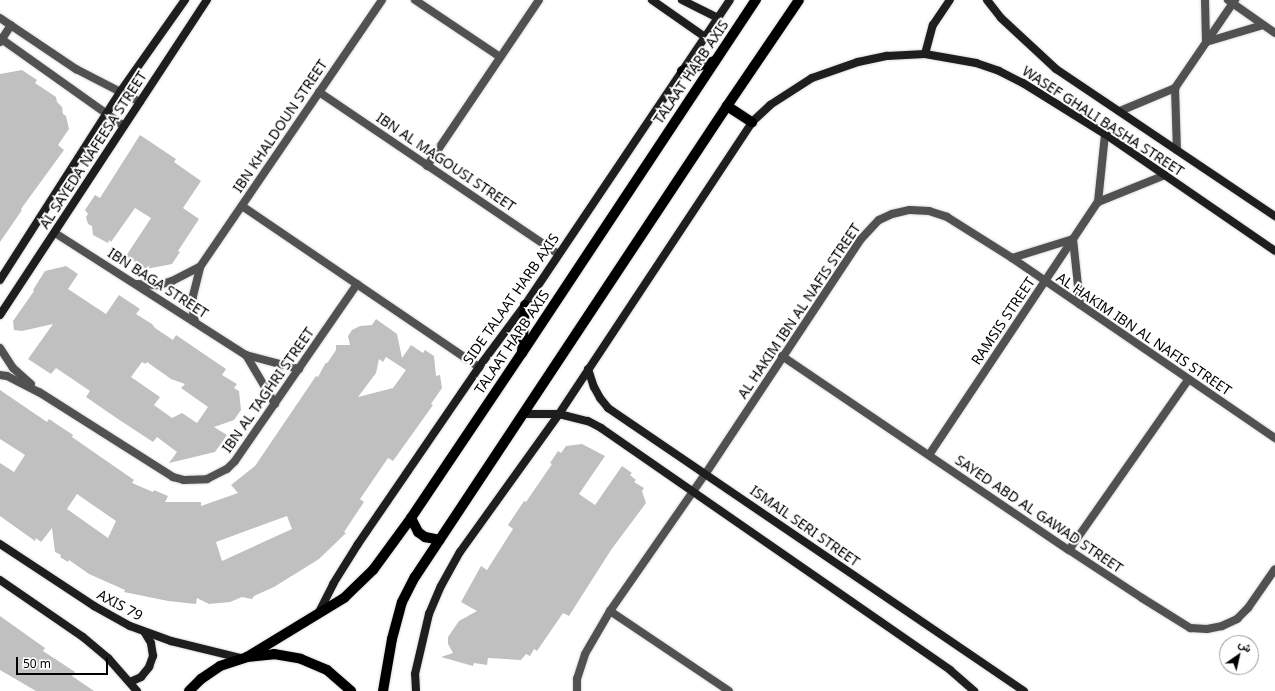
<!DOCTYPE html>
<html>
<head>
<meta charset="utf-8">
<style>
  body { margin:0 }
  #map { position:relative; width:1275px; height:691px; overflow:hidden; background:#fff; font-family:"Noto Sans",Vazirmatn,sans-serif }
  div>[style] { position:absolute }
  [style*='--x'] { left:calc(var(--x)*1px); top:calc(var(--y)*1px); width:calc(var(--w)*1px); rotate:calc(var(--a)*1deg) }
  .building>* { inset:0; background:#c0c0c0 }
  .roads { filter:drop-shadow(0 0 1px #dbdbdb) drop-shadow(0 0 1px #dbdbdb) }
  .street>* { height:8px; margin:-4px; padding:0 4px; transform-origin:4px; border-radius:4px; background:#515151 }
  .secondary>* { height:8px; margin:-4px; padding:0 4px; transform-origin:4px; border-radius:4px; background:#1e1e1e }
  .primary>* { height:10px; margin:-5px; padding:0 5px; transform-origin:5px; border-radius:5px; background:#000 }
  span { translate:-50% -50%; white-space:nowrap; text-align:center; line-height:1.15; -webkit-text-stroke:4px #fff; paint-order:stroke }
  .street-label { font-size:14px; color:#000 }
  .north { position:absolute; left:1219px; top:635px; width:40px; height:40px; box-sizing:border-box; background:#fff; border:1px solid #999; border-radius:50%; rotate:34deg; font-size:11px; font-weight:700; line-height:16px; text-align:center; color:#000 }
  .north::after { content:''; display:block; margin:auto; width:14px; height:18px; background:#000; clip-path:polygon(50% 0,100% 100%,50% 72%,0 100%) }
  .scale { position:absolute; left:16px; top:657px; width:92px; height:18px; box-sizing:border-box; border:2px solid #000; border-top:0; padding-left:5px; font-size:12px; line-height:14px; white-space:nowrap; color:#000; -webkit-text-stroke:3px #fff; paint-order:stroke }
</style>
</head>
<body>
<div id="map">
  <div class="building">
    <i style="clip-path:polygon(22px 70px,37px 80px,35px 83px,56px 97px,57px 102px,62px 107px,63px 114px,66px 116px,69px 129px,58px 145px,64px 150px,21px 209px,22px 210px,0 242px,0 74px)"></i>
    <i style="clip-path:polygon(140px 135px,176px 159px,174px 162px,201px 181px,183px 208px,199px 219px,178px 251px,180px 252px,172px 264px,146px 269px,126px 256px,151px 218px,135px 208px,111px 242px,109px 240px,108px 243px,93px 235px,92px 226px,88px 224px,86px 217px,88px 214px,85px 210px,95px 195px,100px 198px)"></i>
    <i style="clip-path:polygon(evenodd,66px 266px,78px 274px,68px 289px,106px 314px,119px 295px,140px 309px,136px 314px,152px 324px,155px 328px,173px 340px,176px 335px,226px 369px,222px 375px,237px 384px,234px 388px,239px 391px,241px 410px,234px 420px,214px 427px,227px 435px,215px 452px,169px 463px,177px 452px,157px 437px,153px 442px,115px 417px,86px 397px,90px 391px,56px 368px,51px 374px,28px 359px,53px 324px,22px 331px,14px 330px,13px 321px,34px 291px,33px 290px,45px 271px,66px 266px,142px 362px,146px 364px,147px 362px,171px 379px,185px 384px,181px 388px,208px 407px,197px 423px,182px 413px,172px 418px,154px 405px,160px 397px,131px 377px,142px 362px)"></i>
    <i style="clip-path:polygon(evenodd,376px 319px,397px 334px,402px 358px,411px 345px,423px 353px,425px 350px,434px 356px,436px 376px,440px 375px,442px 388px,431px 404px,433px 405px,393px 461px,388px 458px,360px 499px,364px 502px,344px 532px,346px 533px,319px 559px,274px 587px,254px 596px,252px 599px,242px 597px,230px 602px,209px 604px,197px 598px,196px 604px,168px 601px,124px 592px,125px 590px,89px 574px,69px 560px,68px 562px,60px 557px,61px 555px,55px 552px,52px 528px,41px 542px,36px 538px,35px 541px,0 516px,0 463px,14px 472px,25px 455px,0 439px,0 390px,47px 422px,49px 419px,73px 435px,72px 437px,134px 480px,132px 483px,153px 492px,154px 490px,168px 496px,165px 502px,201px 502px,201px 506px,238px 493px,231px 485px,255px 466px,316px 376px,318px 377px,325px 364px,328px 362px,336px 350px,336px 345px,350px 345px,348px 336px,352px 330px,360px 326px,372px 325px,376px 319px,386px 357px,406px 370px,393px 388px,358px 397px,376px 373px,379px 359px,383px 362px,386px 357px,376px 319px,77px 494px,116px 521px,108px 538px,67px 509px,77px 494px,376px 319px,287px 516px,292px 529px,222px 561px,216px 542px,287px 516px)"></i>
    <i style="clip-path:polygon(582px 444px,605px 456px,579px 494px,595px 505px,622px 466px,632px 473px,630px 475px,636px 480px,634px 482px,644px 488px,642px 491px,646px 503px,611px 550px,569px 616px,563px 613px,537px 651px,534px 649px,530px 656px,526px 654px,521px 660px,488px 658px,487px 665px,474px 663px,473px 666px,441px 657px,453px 653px,448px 644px,448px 637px,459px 621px,477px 611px,461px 602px,481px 566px,487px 570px,513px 529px,508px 525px,524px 501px,526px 502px,552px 464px,550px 463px,558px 451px,561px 453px,566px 446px)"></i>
    <i style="clip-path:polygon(0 616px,45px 648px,43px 651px,75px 672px,72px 676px,94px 691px,36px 691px,0 670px)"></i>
  </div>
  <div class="roads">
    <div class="street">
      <i style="--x:415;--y:0;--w:102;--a:33.8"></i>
      <i style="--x:1205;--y:0;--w:42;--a:88.6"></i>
      <i style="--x:1206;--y:42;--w:59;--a:-16.6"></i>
      <i style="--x:1228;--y:0;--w:57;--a:35.1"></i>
      <i style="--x:0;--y:18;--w:92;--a:33.9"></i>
      <i style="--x:76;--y:69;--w:72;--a:27.3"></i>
      <i style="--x:0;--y:38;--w:152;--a:35.4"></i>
      <i style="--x:0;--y:42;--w:20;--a:-57"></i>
      <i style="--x:1175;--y:88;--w:62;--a:88.2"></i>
      <i style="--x:319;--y:92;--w:289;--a:34.1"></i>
      <i style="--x:1120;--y:111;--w:60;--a:-22.7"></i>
      <i style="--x:1175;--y:88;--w:107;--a:-55.7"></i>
      <i style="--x:427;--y:166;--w:200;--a:-56"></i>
      <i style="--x:1098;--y:202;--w:72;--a:-21.9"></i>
      <i style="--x:242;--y:206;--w:287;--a:34.2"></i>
      <i style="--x:55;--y:233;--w:227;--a:32.6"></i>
      <i style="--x:246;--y:355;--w:55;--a:14.8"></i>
      <i style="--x:1012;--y:258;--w:64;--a:-17.3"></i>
      <i style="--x:1073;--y:239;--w:66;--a:83.9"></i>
      <i style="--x:137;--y:284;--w:22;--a:3"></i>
      <i style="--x:159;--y:285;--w:14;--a:-17"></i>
      <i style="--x:172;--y:281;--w:31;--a:-27"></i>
      <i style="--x:195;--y:322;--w:16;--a:-101"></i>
      <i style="--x:192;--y:306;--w:10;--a:-84"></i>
      <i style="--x:193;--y:296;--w:30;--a:-76"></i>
      <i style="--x:200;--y:267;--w:323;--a:-55.7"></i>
      <i style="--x:0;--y:348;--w:24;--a:57"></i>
      <i style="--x:13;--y:368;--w:24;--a:42"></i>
      <i style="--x:246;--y:355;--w:57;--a:59.4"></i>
      <i style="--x:782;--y:356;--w:346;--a:34.1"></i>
      <i style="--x:1069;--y:550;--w:87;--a:33.3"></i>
      <i style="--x:1142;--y:598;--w:57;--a:32"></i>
      <i style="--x:1190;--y:628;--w:17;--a:3"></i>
      <i style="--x:1207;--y:629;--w:15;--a:-11"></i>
      <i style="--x:1222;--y:626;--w:17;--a:-25"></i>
      <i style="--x:1237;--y:619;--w:16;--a:-45"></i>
      <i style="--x:1248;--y:608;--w:47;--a:-55.3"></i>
      <i style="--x:0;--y:375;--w:7;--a:8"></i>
      <i style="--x:7;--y:376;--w:36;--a:27"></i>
      <i style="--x:39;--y:392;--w:159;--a:32.4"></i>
      <i style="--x:173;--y:477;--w:11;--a:15"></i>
      <i style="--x:184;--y:480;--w:23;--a:-2"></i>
      <i style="--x:207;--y:479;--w:22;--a:-27"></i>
      <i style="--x:227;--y:469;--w:11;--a:-45"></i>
      <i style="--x:235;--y:461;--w:215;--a:-55.4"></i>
      <i style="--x:929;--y:455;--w:304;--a:-56.3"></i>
      <i style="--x:1098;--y:202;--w:68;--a:-84.1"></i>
      <i style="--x:1069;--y:550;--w:208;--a:-55"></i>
      <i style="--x:610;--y:611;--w:143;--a:33.9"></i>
      <i style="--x:577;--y:691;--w:12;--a:-90"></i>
      <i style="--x:577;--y:679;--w:26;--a:-72"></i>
      <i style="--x:585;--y:654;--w:50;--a:-59.8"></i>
      <i style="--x:610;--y:611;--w:168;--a:-55.2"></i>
      <i style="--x:706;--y:473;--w:281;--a:-56.5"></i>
      <i style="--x:861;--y:239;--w:26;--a:-47"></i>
      <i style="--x:879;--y:220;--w:14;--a:-25"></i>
      <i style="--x:892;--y:214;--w:18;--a:-13"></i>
      <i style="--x:910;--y:210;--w:19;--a:3"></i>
      <i style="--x:929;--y:211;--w:19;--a:18"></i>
      <i style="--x:947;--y:217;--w:77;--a:32.2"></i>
      <i style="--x:1012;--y:258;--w:319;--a:34.4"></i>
    </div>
    <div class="secondary">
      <i style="--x:652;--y:0;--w:65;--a:34.9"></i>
      <i style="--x:682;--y:0;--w:40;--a:26.6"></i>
      <i style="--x:987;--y:0;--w:23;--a:52"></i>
      <i style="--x:1001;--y:18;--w:75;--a:42.8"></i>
      <i style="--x:1056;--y:69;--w:264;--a:33.9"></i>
      <i style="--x:925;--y:54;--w:30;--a:-75"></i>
      <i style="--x:933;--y:25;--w:30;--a:-56"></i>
      <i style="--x:0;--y:280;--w:223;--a:-57.4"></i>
      <i style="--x:120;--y:92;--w:113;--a:-54.8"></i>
      <i style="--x:0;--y:315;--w:377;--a:-56.7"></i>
      <i style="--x:588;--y:369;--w:19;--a:72"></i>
      <i style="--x:594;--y:387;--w:13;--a:61"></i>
      <i style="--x:600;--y:398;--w:13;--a:51"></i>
      <i style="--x:608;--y:408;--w:503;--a:34.23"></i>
      <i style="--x:523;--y:414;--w:36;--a:0"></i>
      <i style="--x:559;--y:414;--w:30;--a:14"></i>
      <i style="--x:588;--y:421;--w:15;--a:28"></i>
      <i style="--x:601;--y:428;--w:425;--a:34.7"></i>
      <i style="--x:950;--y:670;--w:32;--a:41"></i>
      <i style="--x:0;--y:544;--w:113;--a:33.4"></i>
      <i style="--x:94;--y:606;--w:41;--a:29.1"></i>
      <i style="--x:130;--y:626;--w:44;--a:20.1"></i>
      <i style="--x:171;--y:641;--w:72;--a:13.7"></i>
      <i style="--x:0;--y:580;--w:101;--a:34.5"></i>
      <i style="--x:83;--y:637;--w:33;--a:40"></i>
      <i style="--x:108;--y:658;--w:44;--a:48.7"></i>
      <i style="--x:318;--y:614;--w:34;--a:-63"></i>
      <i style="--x:333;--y:584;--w:47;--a:-58"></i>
      <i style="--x:358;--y:544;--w:214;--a:-55.6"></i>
      <i style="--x:479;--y:367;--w:77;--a:-53.4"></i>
      <i style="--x:525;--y:305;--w:367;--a:-56.1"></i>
      <i style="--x:130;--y:682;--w:12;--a:-24"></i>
      <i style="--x:141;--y:677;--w:13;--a:-51"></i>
      <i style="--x:149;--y:667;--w:12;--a:-70"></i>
      <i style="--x:153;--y:656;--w:13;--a:-99"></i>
      <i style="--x:151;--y:643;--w:12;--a:-121"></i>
      <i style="--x:416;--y:691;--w:17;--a:-93"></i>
      <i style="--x:415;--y:674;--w:62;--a:-76.9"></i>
      <i style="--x:429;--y:614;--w:30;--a:-67"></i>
      <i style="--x:441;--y:586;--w:39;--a:-61"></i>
      <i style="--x:460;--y:552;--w:170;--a:-54.3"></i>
      <i style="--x:559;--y:414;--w:350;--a:-56.5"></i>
      <i style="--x:752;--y:122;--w:25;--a:-43"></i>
      <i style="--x:770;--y:105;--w:50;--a:-32.7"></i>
      <i style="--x:812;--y:78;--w:49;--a:-19.2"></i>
      <i style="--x:858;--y:62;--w:30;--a:-12"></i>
      <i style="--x:887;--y:56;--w:38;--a:-3"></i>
      <i style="--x:925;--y:54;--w:52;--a:10"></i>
      <i style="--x:976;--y:63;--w:24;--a:19"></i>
      <i style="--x:999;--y:71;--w:27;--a:27"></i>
      <i style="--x:1023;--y:83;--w:97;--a:31.9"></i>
      <i style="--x:1105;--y:134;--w:206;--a:34.5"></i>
    </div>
    <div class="primary">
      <i style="--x:682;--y:71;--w:34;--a:-17"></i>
      <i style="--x:727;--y:106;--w:30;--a:33"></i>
      <i style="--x:522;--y:353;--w:48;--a:-86.4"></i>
      <i style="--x:411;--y:518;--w:16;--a:63"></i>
      <i style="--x:418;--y:532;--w:9;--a:36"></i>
      <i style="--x:425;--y:537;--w:15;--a:11"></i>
      <i style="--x:247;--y:657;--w:114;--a:-31.3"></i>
      <i style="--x:344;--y:598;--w:40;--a:-44"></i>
      <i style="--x:373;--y:570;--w:64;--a:-53.8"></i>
      <i style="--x:411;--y:518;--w:199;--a:-56.1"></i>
      <i style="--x:522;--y:353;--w:424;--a:-56.5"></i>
      <i style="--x:189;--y:691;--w:17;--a:-45"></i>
      <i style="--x:201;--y:679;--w:23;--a:-34"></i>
      <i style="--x:220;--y:666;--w:28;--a:-18"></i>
      <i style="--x:247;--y:657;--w:27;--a:-6"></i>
      <i style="--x:274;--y:654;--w:27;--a:10"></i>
      <i style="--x:301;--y:659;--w:28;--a:23"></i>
      <i style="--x:327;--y:670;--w:32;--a:41"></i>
      <i style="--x:383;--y:691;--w:53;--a:-80.2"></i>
      <i style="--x:392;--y:639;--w:38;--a:-75"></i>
      <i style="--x:402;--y:602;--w:28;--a:-63"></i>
      <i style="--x:415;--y:577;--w:565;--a:-56.48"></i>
      <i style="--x:727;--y:106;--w:128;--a:-55.8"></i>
    </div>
  </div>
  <div class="street-label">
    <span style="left:691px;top:72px;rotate:-56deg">TALAAT HARB AXIS</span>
    <span style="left:1103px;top:121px;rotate:33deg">WASEF GHALI BASHA STREET</span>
    <span style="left:280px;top:126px;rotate:-56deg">IBN KHALDOUN STREET</span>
    <span style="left:93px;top:150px;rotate:-57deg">AL SAYEDA NAFEESA STREET</span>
    <span style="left:446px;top:162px;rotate:34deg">IBN AL MAGOUSI STREET</span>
    <span style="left:158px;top:283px;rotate:33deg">IBN BAGA STREET</span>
    <span style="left:511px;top:299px;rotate:-55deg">SIDE TALAAT HARB AXIS</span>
    <span style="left:799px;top:311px;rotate:-56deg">AL HAKIM IBN AL NAFIS STREET</span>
    <span style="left:1003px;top:321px;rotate:-56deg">RAMSIS STREET</span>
    <span style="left:1144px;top:334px;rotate:34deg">AL HAKIM IBN AL NAFIS STREET</span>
    <span style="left:512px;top:342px;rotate:-56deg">TALAAT HARB AXIS</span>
    <span style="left:268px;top:390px;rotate:-55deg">IBN AL TAGHRI STREET</span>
    <span style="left:1039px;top:514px;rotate:34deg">SAYED ABD AL GAWAD STREET</span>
    <span style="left:805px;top:526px;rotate:35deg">ISMAIL SERI STREET</span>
    <span style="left:120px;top:605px;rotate:28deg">AXIS 79</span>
  </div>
  <div class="north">ش</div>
  <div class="scale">50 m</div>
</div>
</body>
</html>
